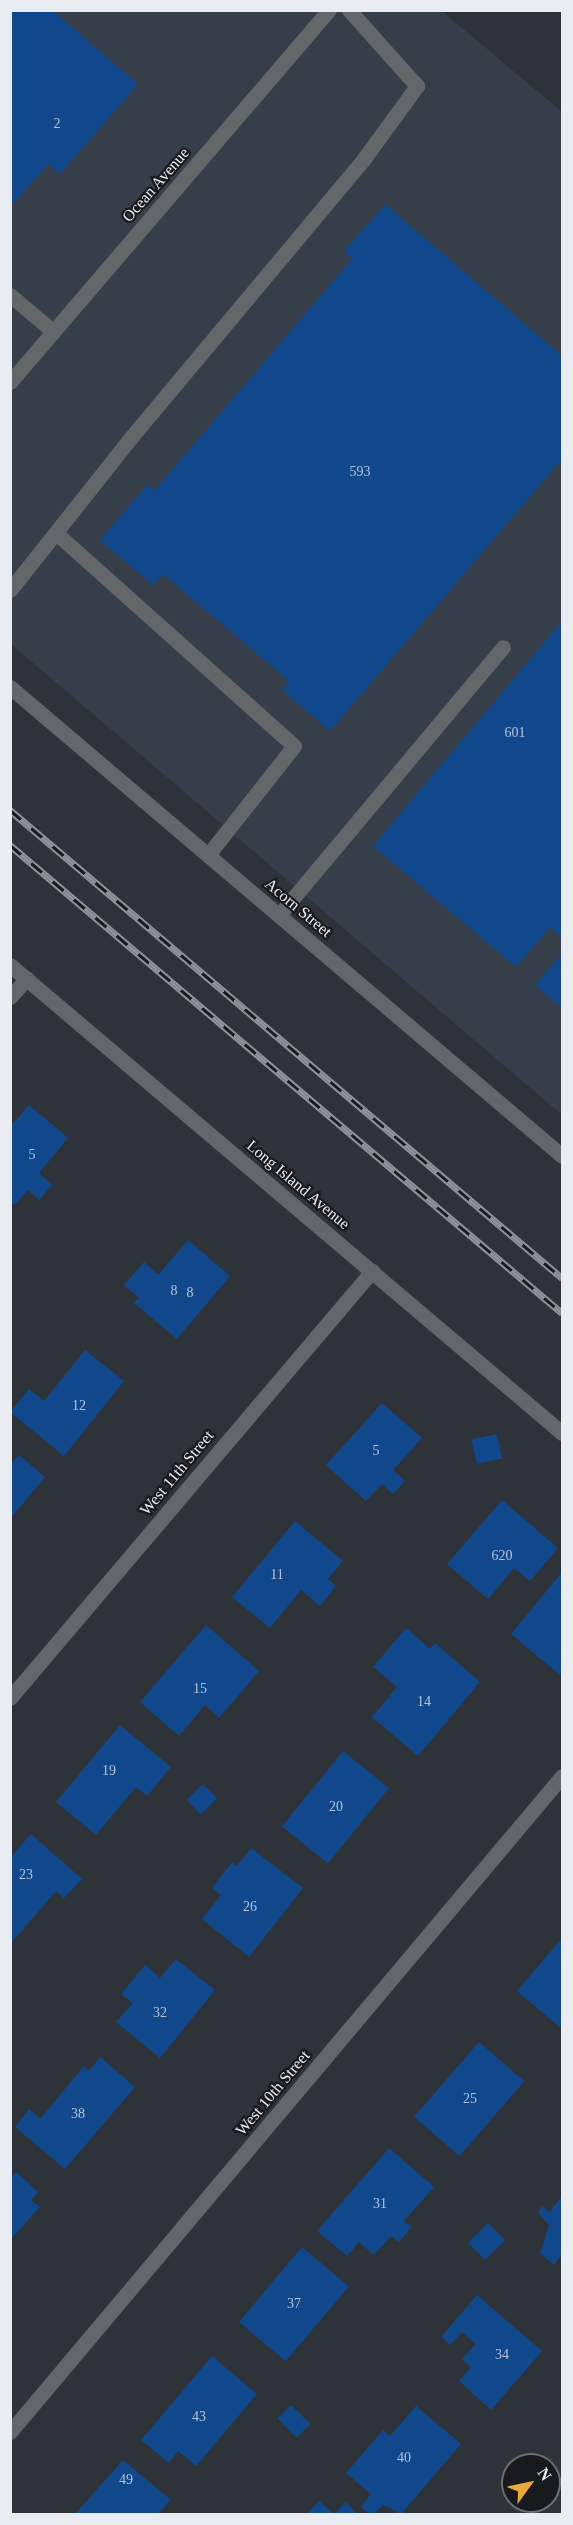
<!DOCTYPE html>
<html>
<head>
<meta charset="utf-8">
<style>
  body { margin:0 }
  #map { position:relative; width:573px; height:2525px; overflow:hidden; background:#2e333a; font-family:"Times New Roman",serif }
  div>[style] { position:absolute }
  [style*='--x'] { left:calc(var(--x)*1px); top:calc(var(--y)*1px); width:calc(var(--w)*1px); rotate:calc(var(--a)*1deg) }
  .built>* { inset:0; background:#353e49 }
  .building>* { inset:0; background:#11488c; transform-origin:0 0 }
  .service>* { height:15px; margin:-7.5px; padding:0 7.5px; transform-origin:7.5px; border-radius:7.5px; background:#64676a }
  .minor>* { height:15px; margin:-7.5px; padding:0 7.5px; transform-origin:7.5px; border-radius:7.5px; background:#64676a }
  .tertiary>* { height:15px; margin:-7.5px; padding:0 7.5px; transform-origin:7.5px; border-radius:7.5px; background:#64676a }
  .rail>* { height:7px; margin-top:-3.5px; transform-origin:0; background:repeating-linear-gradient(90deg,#181a1d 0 14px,#8f9399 0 28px); box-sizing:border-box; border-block:2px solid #8f9399 }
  span { translate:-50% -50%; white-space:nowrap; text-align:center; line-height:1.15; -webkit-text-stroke:4.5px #181a1d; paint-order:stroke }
  .number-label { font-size:14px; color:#b3c4d8 }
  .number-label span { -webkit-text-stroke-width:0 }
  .street-label { font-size:16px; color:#e9edf1 }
  .frame { position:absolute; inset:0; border:12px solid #e9edf1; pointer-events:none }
  .north { position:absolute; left:501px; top:2453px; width:60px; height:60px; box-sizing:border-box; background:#181a1d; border:2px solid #6c6e72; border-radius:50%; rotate:57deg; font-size:16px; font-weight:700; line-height:24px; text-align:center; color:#e9edf1 }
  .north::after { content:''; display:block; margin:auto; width:21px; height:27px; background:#eba939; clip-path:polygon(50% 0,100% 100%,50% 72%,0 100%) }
</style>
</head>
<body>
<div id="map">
  <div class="built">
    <i style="clip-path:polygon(11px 11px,442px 11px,562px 112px,562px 1115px,11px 644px)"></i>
  </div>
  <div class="building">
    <i style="clip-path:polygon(10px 10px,52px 10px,138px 84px,60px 174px,48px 164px,10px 207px)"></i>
    <i style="clip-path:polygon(385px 204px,562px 356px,562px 459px,330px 731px,282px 690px,289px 681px,163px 574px,153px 585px,100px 540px,147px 485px,154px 491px,352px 259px,344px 251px)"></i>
    <i style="clip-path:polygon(562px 621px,562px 938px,550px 927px,516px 967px,373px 846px)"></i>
    <i style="clip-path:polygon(562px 953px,562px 1008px,535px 985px)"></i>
    <i style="clip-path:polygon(29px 1105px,68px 1138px,39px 1173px,52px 1185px,39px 1200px,28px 1190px,15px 1205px,10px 1202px,10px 1127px)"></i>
    <i style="clip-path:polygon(188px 1240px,230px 1276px,177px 1339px,134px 1303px,139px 1298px,124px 1285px,144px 1262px,158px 1275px)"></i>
    <i style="clip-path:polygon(85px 1350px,124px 1381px,64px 1456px,10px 1412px,29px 1389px,44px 1401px)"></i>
    <i style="clip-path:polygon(382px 1403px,422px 1438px,393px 1470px,405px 1481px,393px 1494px,382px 1484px,366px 1501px,326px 1465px)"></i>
    <i style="left:497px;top:1434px;width:25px;height:26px;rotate:78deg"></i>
    <i style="clip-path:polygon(19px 1455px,45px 1477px,10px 1519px,10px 1465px)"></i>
    <i style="clip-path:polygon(502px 1500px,558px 1548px,530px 1581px,514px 1568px,488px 1599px,447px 1564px)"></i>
    <i style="clip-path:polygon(295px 1521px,343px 1561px,328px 1579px,336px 1586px,320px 1606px,301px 1590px,270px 1628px,232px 1597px)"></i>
    <i style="clip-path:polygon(562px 1572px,562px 1672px,560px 1675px,511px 1634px)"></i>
    <i style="clip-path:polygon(206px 1625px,259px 1671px,219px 1718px,205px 1705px,179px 1736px,140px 1702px)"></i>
    <i style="clip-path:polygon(406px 1628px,430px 1649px,435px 1643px,480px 1682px,418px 1756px,372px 1717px,397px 1687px,373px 1667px)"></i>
    <i style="clip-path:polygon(120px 1725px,171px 1767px,147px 1796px,136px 1787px,96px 1835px,56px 1802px)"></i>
    <i style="left:343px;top:1751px;width:59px;height:97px;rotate:39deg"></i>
    <i style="left:203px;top:1784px;width:20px;height:23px;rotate:45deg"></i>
    <i style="clip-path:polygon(31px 1834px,82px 1879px,64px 1898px,56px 1891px,12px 1942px,10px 1858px)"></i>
    <i style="clip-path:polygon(251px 1848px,303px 1888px,249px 1957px,202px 1919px,221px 1895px,212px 1888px,232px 1862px,237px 1866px)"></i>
    <i style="clip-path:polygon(562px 1938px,562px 2029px,517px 1991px)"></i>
    <i style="clip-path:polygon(176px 1959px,215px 1990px,160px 2058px,116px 2022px,133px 2003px,121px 1994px,145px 1965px,160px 1978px)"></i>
    <i style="left:479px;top:2042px;width:60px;height:99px;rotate:41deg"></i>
    <i style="clip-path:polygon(100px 2057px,135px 2087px,65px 2169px,15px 2127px,29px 2109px,40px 2119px,84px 2066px,89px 2071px)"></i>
    <i style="clip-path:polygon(389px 2148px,434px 2187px,404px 2221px,412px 2227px,399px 2242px,391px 2236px,374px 2255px,359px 2242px,347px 2256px,317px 2231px)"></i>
    <i style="clip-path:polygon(16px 2172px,38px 2192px,31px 2200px,40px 2207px,10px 2240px,10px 2179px)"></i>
    <i style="clip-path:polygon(562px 2196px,562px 2259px,560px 2257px,554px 2265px,540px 2253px,549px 2225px,538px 2213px,542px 2206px,549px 2212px)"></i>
    <i style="left:488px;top:2223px;width:24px;height:28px;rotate:45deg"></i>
    <i style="left:302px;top:2247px;width:61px;height:98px;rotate:40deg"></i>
    <i style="clip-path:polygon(477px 2295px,542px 2351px,491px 2410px,459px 2381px,471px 2367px,462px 2359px,476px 2344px,462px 2332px,450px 2345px,441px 2337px)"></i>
    <i style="clip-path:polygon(212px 2356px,257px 2394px,196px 2466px,178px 2451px,169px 2463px,141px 2440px)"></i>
    <i style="left:291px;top:2405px;width:27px;height:19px;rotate:45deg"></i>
    <i style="clip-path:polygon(416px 2406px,461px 2444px,401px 2514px,383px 2505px,374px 2514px,369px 2514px,361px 2507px,371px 2494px,346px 2473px,383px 2430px,390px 2436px)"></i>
    <i style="clip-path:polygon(123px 2460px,171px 2500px,158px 2514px,75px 2514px)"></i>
    <i style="clip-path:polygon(319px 2501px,334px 2514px,307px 2514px)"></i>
    <i style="clip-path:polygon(346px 2502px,357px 2514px,334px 2514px)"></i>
  </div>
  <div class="service">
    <i style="--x:10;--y:295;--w:57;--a:40.1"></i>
    <i style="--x:56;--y:533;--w:319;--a:41.8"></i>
    <i style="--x:294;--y:746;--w:139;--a:128.3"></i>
    <i style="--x:10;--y:590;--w:190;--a:-51.6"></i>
    <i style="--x:128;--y:441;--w:366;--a:-50.1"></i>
    <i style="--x:363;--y:160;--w:92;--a:-53.9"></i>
    <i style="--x:417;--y:86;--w:102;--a:-131.8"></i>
    <i style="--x:279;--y:915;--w:349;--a:-50.1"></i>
  </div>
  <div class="minor">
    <i style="--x:10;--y:382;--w:490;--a:-49.4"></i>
    <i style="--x:10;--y:997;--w:25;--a:-48"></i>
    <i style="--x:10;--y:1698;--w:560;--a:-49.71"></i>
    <i style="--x:10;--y:2432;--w:857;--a:-49.92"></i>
  </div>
  <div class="tertiary">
    <i style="--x:10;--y:687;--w:724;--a:40.35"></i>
    <i style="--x:10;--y:965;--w:724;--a:40.29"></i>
  </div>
  <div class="rail">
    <i style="--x:10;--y:810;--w:724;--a:40.29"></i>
    <i style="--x:10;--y:845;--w:724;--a:40.29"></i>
  </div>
  <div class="number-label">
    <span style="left:57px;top:124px">2</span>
    <span style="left:360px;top:472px">593</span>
    <span style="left:515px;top:733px">601</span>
    <span style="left:32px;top:1155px">5</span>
    <span style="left:174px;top:1291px">8</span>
    <span style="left:190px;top:1293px">8</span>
    <span style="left:79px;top:1406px">12</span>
    <span style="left:376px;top:1451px">5</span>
    <span style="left:502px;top:1556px">620</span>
    <span style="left:277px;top:1575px">11</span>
    <span style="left:200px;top:1689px">15</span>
    <span style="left:424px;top:1702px">14</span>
    <span style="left:109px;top:1771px">19</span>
    <span style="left:336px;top:1807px">20</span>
    <span style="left:26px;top:1875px">23</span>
    <span style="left:250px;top:1907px">26</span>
    <span style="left:160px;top:2013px">32</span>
    <span style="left:470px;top:2099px">25</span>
    <span style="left:78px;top:2114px">38</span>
    <span style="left:380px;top:2204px">31</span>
    <span style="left:294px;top:2304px">37</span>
    <span style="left:502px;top:2355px">34</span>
    <span style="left:199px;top:2417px">43</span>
    <span style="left:404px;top:2458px">40</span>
    <span style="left:126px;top:2480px">49</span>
  </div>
  <div class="street-label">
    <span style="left:156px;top:185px;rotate:-49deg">Ocean Avenue</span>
    <span style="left:298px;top:908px;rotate:40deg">Acorn Street</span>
    <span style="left:298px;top:1185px;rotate:40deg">Long Island Avenue</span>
    <span style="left:177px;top:1473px;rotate:-50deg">West 11th Street</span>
    <span style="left:273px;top:2093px;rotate:-50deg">West 10th Street</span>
  </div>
  <div class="frame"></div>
  <div class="north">N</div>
</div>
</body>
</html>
